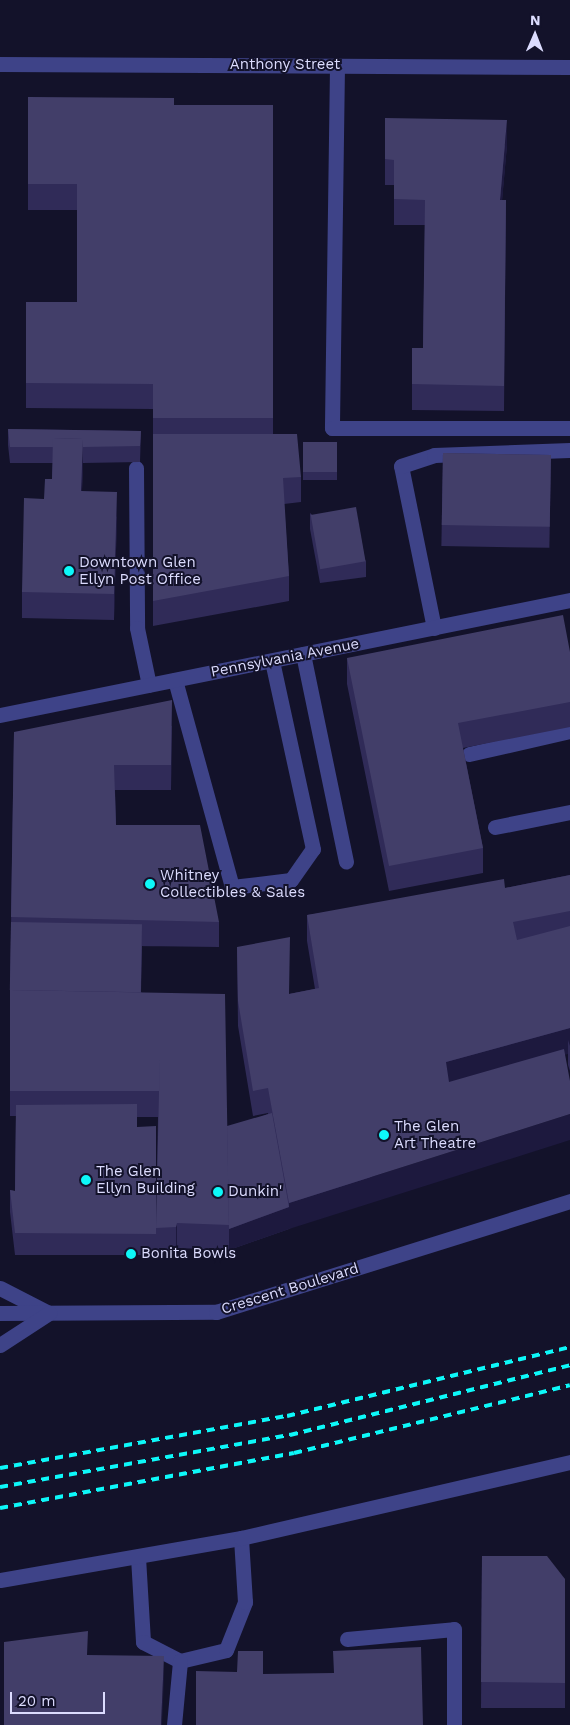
<!DOCTYPE html>
<html>
<head>
<meta charset="utf-8">
<style>
  body { margin:0 }
  #map { position:relative; width:570px; height:1725px; overflow:hidden; background:#13122a; font-family:"Work Sans",sans-serif }
  div>[style] { position:absolute }
  [style*='--x'] { left:calc(var(--x)*1px); top:calc(var(--y)*1px); width:calc(var(--w)*1px); rotate:calc(var(--a)*1deg) }
  .minor>* { height:15px; margin:-7.5px; padding:0 7.5px; transform-origin:7.5px; border-radius:7.5px; background:#3e4388 }
  .rail>* { height:4px; margin-top:-2px; transform-origin:0; background:repeating-linear-gradient(90deg,#0df8f9 0 8px,transparent 0 14px) }
  .wall>* { inset:0; background:#302b58; transform-origin:0 0 }
  .shaded-wall>* { inset:0; background:#1d193e }
  .building>* { inset:0; background:#423e69; transform-origin:0 0 }
  .dots>* { width:14px; height:14px; translate:-50% -50%; box-sizing:border-box; border:2px solid #13122a; border-radius:50% }
  span { translate:-50% -50%; white-space:nowrap; text-align:center; line-height:1.15; -webkit-text-stroke:4px #13122a; paint-order:stroke }
  .street-label { font-size:15px; color:#dcdcfe }
  .poi-label { font-size:15px; color:#dcdcfe }
  .left { translate:0 -50%; text-align:left }
  .north { position:absolute; left:510px; top:10px; width:50px; height:50px; -webkit-text-stroke:4px #13122a; paint-order:stroke; rotate:1deg; font-size:14px; font-weight:700; line-height:20px; text-align:center; color:#dcdcfe }
  .north::after { content:''; display:block; margin:auto; width:18px; height:22px; background:#dcdcfe; clip-path:polygon(50% 0,100% 100%,50% 72%,0 100%) }
  .scale { position:absolute; left:10px; top:1692px; width:95px; height:22px; box-sizing:border-box; border:2px solid #dcdcfe; border-top:0; padding-left:6px; font-size:15px; line-height:18px; white-space:nowrap; color:#dcdcfe; -webkit-text-stroke:4px #13122a; paint-order:stroke }
</style>
</head>
<body>
<div id="map">
  <div class="minor">
    <i style="--x:0;--y:64;--w:570;--a:0.3"></i>
    <i style="--x:337;--y:66;--w:362;--a:90.8"></i>
    <i style="--x:332;--y:428;--w:238;--a:0"></i>
    <i style="--x:136;--y:468;--w:160;--a:89.6"></i>
    <i style="--x:137;--y:628;--w:58;--a:78.1"></i>
    <i style="--x:434;--y:628;--w:165;--a:-101.5"></i>
    <i style="--x:401;--y:466;--w:35;--a:-18"></i>
    <i style="--x:434;--y:455;--w:136;--a:-2.1"></i>
    <i style="--x:303;--y:654;--w:212;--a:78.3"></i>
    <i style="--x:175;--y:680;--w:215;--a:74.6"></i>
    <i style="--x:232;--y:887;--w:59;--a:-6.8"></i>
    <i style="--x:291;--y:880;--w:38;--a:-55"></i>
    <i style="--x:313;--y:849;--w:192;--a:-102.3"></i>
    <i style="--x:0;--y:715;--w:581;--a:-11.41"></i>
    <i style="--x:469;--y:754;--w:104;--a:-12.8"></i>
    <i style="--x:495;--y:827;--w:76;--a:-11.3"></i>
    <i style="--x:0;--y:1288;--w:53;--a:27.1"></i>
    <i style="--x:0;--y:1313;--w:216;--a:-0.3"></i>
    <i style="--x:216;--y:1312;--w:371;--a:-17.4"></i>
    <i style="--x:0;--y:1345;--w:59;--a:-33.1"></i>
    <i style="--x:138;--y:1557;--w:85;--a:86.6"></i>
    <i style="--x:143;--y:1642;--w:42;--a:27.2"></i>
    <i style="--x:180;--y:1661;--w:47;--a:-13.4"></i>
    <i style="--x:226;--y:1650;--w:52;--a:-68.4"></i>
    <i style="--x:245;--y:1602;--w:64;--a:-93.6"></i>
    <i style="--x:0;--y:1580;--w:245;--a:-9.9"></i>
    <i style="--x:241;--y:1538;--w:338;--a:-13"></i>
    <i style="--x:347;--y:1639;--w:107;--a:-5.3"></i>
    <i style="--x:454;--y:1629;--w:96;--a:90"></i>
    <i style="--x:174;--y:1725;--w:64;--a:-84.6"></i>
  </div>
  <div class="rail">
    <i style="--x:0;--y:1468;--w:292;--a:-10.3"></i>
    <i style="--x:287;--y:1416;--w:291;--a:-13.7"></i>
    <i style="--x:0;--y:1487;--w:295;--a:-10.2"></i>
    <i style="--x:290;--y:1435;--w:289;--a:-14"></i>
    <i style="--x:0;--y:1508;--w:299;--a:-10.6"></i>
    <i style="--x:294;--y:1453;--w:284;--a:-13.8"></i>
  </div>
  <div class="wall">
    <i style="clip-path:polygon(28px 97px,174px 105px,273px 105px,273px 434px,301px 477px,301px 502px,284px 504px,289px 576px,289px 601px,153px 626px,153px 409px,26px 408px,26px 302px,77px 302px,77px 210px,28px 210px)"></i>
    <i style="clip-path:polygon(507px 145px,502px 200px,506px 200px,504px 411px,412px 410px,412px 348px,423px 348px,425px 225px,394px 225px,394px 185px,385px 185px,385px 159px)"></i>
    <i style="clip-path:polygon(8px 429px,141px 431px,140px 462px,83px 463px,82px 491px,117px 517px,114px 620px,22px 618px,22px 592px,44px 499px,52px 479px,53px 463px,10px 463px,8px 445px)"></i>
    <i style="left:303px;top:442px;width:34px;height:38px"></i>
    <i style="left:443px;top:453px;width:108px;height:93px;rotate:1deg"></i>
    <i style="clip-path:polygon(310px 513px,366px 561px,366px 577px,320px 583px,310px 529px)"></i>
    <i style="clip-path:polygon(570px 652px,570px 727px,463px 748px,483px 848px,483px 873px,389px 891px,347px 684px,347px 658px)"></i>
    <i style="clip-path:polygon(evenodd,172px 726px,171px 790px,115px 790px,116px 825px,219px 922px,219px 947px,142px 946px,141px 992px,227px 1130px,268px 1114px,268px 1113px,253px 1116px,238px 1026px,237px 947px,289px 994px,315px 989px,307px 941px,307px 915px,505px 888px,570px 875px,570px 1071px,568px 1065px,568px 1054px,565px 1054px,289px 1229px,229px 1250px,177px 1248px,176px 1253px,156px 1253px,156px 1246px,156px 1255px,15px 1255px,10px 1212px,10px 1190px,15px 1191px,16px 1116px,10px 1116px,10px 990px,14px 732px,172px 726px,137px 1117px,158px 1117px,156px 1225px,137px 1127px,137px 1117px)"></i>
    <i style="clip-path:polygon(482px 1556px,565px 1579px,565px 1708px,481px 1708px)"></i>
  </div>
  <div class="shaded-wall">
    <i style="clip-path:polygon(507px 120px,507px 145px,500px 225px,500px 200px)"></i>
    <i style="clip-path:polygon(83px 439px,83px 464px,81px 517px,81px 491px)"></i>
    <i style="clip-path:polygon(117px 492px,117px 517px,114px 620px,114px 594px)"></i>
    <i style="clip-path:polygon(172px 700px,172px 726px,171px 790px,171px 765px)"></i>
    <i style="clip-path:polygon(570px 1028px,570px 1046px,568px 1040px,568px 1054px,446px 1088px,446px 1062px)"></i>
    <i style="clip-path:polygon(570px 1114px,570px 1140px,289px 1229px,229px 1250px,229px 1229px,289px 1207px,289px 1203px)"></i>
    <i style="clip-path:polygon(177px 1223px,177px 1248px,176px 1253px,176px 1227px)"></i>
    <i style="clip-path:polygon(164px 1656px,164px 1678px,162px 1725px,161px 1725px)"></i>
  </div>
  <div class="building">
    <i style="clip-path:polygon(28px 97px,174px 98px,174px 105px,273px 105px,273px 418px,153px 418px,153px 384px,26px 383px,26px 302px,77px 302px,77px 184px,28px 184px)"></i>
    <i style="clip-path:polygon(385px 118px,507px 120px,500px 200px,506px 200px,504px 386px,412px 384px,412px 348px,423px 348px,425px 200px,394px 199px,394px 160px,385px 159px)"></i>
    <i style="clip-path:polygon(8px 429px,141px 431px,140px 446px,83px 447px,83px 439px,53px 438px,53px 447px,10px 447px)"></i>
    <i style="clip-path:polygon(153px 434px,297px 434px,301px 477px,283px 478px,289px 576px,153px 601px)"></i>
    <i style="clip-path:polygon(53px 438px,83px 439px,81px 491px,117px 492px,114px 594px,22px 592px,24px 498px,44px 499px,45px 479px,52px 479px)"></i>
    <i style="left:303px;top:442px;width:34px;height:30px"></i>
    <i style="left:443px;top:453px;width:108px;height:72px;rotate:1deg"></i>
    <i style="left:356px;top:507px;width:55px;height:46px;rotate:80deg"></i>
    <i style="clip-path:polygon(563px 615px,570px 652px,570px 702px,458px 723px,483px 848px,389px 866px,347px 658px)"></i>
    <i style="clip-path:polygon(172px 700px,171px 765px,114px 765px,116px 825px,200px 825px,219px 922px,11px 917px,14px 732px)"></i>
    <i style="clip-path:polygon(570px 875px,570px 911px,513px 922px,517px 940px,570px 926px,570px 1028px,446px 1062px,449px 1082px,564px 1049px,570px 1081px,570px 1114px,289px 1203px,268px 1088px,253px 1091px,238px 1001px,237px 947px,290px 937px,289px 994px,319px 988px,307px 915px,504px 879px,505px 888px)"></i>
    <i style="left:11px;top:922px;width:131px;height:68px;rotate:1deg"></i>
    <i style="clip-path:polygon(10px 990px,225px 994px,229px 1225px,177px 1223px,176px 1227px,156px 1228px,161px 1002px,159px 1091px,10px 1091px)"></i>
    <i style="clip-path:polygon(137px 1104px,137px 1127px,156px 1126px,156px 1234px,15px 1233px,10px 1190px,15px 1191px,16px 1105px)"></i>
    <i style="clip-path:polygon(272px 1113px,289px 1207px,229px 1229px,227px 1126px)"></i>
    <i style="clip-path:polygon(482px 1556px,547px 1556px,565px 1579px,565px 1683px,481px 1682px)"></i>
    <i style="clip-path:polygon(88px 1631px,87px 1655px,164px 1656px,161px 1725px,4px 1725px,4px 1642px)"></i>
    <i style="clip-path:polygon(421px 1647px,423px 1725px,196px 1725px,196px 1671px,237px 1672px,238px 1651px,263px 1651px,263px 1674px,334px 1673px,333px 1651px)"></i>
  </div>
  <div class="dots">
    <i style="left:69px;top:571px;background:#0df8f9"></i>
    <i style="left:150px;top:884px;background:#0df8f9"></i>
    <i style="left:384px;top:1135px;background:#0df8f9"></i>
    <i style="left:86px;top:1180px;background:#0df8f9"></i>
    <i style="left:218px;top:1192px;background:#0df8f9"></i>
    <i style="left:131px;top:1254px;background:#0df8f9"></i>
  </div>
  <div class="street-label">
    <span style="left:285px;top:65px">Anthony Street</span>
    <span style="left:285px;top:658px;rotate:-11deg">Pennsylvania Avenue</span>
    <span style="left:290px;top:1289px;rotate:-17deg">Crescent Boulevard</span>
  </div>
  <div class="poi-label">
    <span class="left" style="left:79px;top:571px">Downtown Glen<br>Ellyn Post Office</span>
    <span class="left" style="left:160px;top:884px">Whitney<br>Collectibles &amp; Sales</span>
    <span class="left" style="left:394px;top:1135px">The Glen<br>Art Theatre</span>
    <span class="left" style="left:96px;top:1180px">The Glen<br>Ellyn Building</span>
    <span class="left" style="left:228px;top:1192px">Dunkin'</span>
    <span class="left" style="left:141px;top:1254px">Bonita Bowls</span>
  </div>
  <div class="north">N</div>
  <div class="scale">20 m</div>
</div>
</body>
</html>
